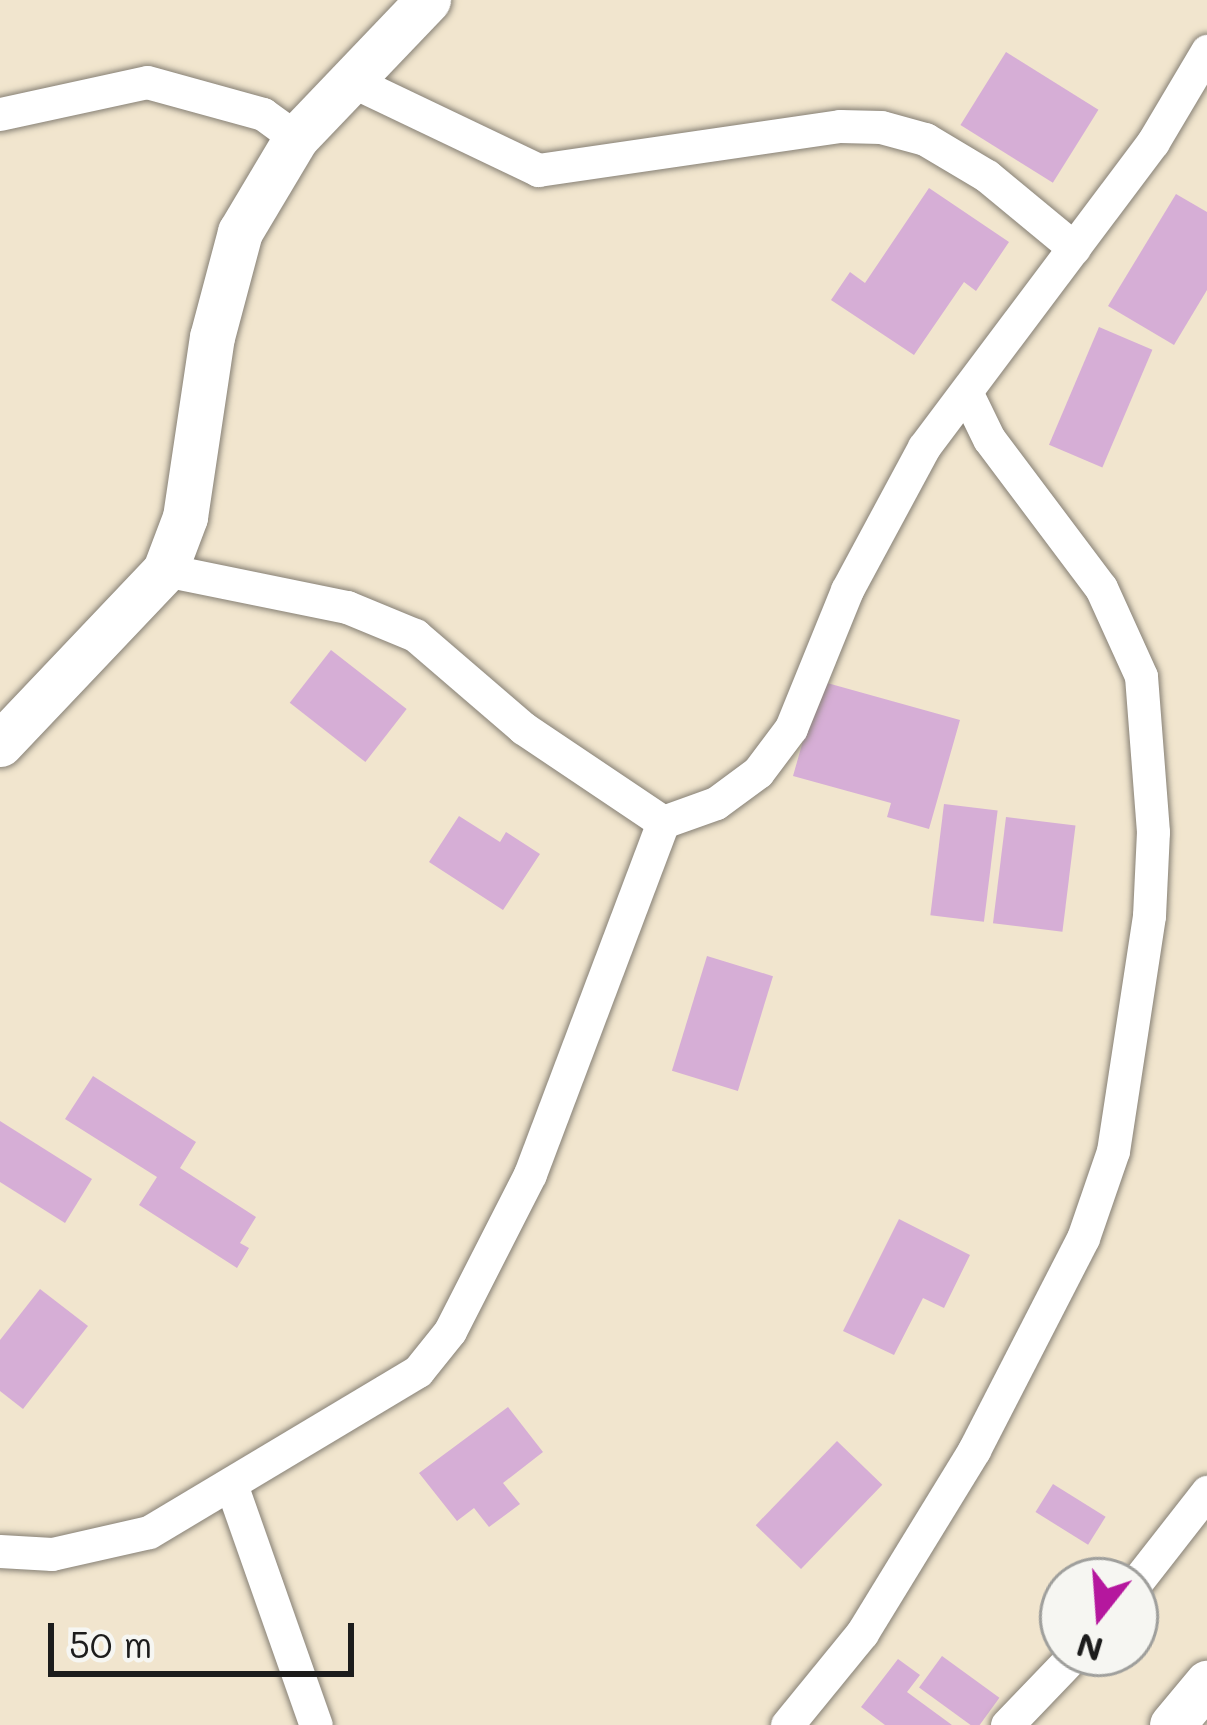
<!DOCTYPE html>
<html>
<head>
<meta charset="utf-8">
<style>
  body { margin:0 }
  #map { position:relative; width:1207px; height:1725px; overflow:hidden; background:#f1e5ce; font-family:Mali,sans-serif }
  div>[style] { position:absolute }
  [style*='--x'] { left:calc(var(--x)*1px); top:calc(var(--y)*1px); width:calc(var(--w)*1px); rotate:calc(var(--a)*1deg) }
  .building>* { inset:0; background:#d6aed6; transform-origin:0 0 }
  .roads { filter:drop-shadow(0 0 3px #868075) drop-shadow(0 0 3px #868075) }
  .street>* { height:33px; margin:-16.5px; padding:0 16.5px; transform-origin:16.5px; border-radius:16.5px; background:#fff }
  .secondary>* { height:45px; margin:-22.5px; padding:0 22.5px; transform-origin:22.5px; border-radius:22.5px; background:#fff }
  span { translate:-50% -50%; white-space:nowrap; text-align:center; line-height:1.15; -webkit-text-stroke:12px #f6f6f2; paint-order:stroke }
  .north { position:absolute; left:1039px; top:1557px; width:120px; height:120px; box-sizing:border-box; background:#f6f6f2; border:3px solid #9f9f9c; border-radius:50%; rotate:197deg; font-size:33px; font-weight:700; line-height:48px; text-align:center; color:#1c1c1c }
  .north::after { content:''; display:block; margin:auto; width:42px; height:54px; background:#b5179e; clip-path:polygon(50% 0,100% 100%,50% 72%,0 100%) }
  .scale { position:absolute; left:48px; top:1623px; width:306px; height:54px; box-sizing:border-box; border:6px solid #1c1c1c; border-top:0; padding-left:15px; font-size:36px; line-height:42px; white-space:nowrap; color:#1c1c1c; -webkit-text-stroke:9px #f6f6f2; paint-order:stroke }
</style>
</head>
<body>
<div id="map">
  <div class="building">
    <i style="left:1006px;top:52px;width:109px;height:86px;rotate:32deg"></i>
    <i style="clip-path:polygon(929px 188px,1009px 242px,976px 291px,964px 282px,914px 355px,831px 300px,850px 272px,865px 283px)"></i>
    <i style="clip-path:polygon(1176px 194px,1207px 212px,1207px 290px,1174px 345px,1108px 306px)"></i>
    <i style="left:1099px;top:327px;width:58px;height:128px;rotate:23deg"></i>
    <i style="left:331px;top:650px;width:96px;height:67px;rotate:38deg"></i>
    <i style="clip-path:polygon(820px 681px,960px 720px,929px 829px,887px 817px,891px 803px,793px 776px)"></i>
    <i style="left:944px;top:804px;width:54px;height:112px;rotate:7deg"></i>
    <i style="clip-path:polygon(459px 816px,500px 842px,506px 832px,540px 854px,503px 910px,429px 862px)"></i>
    <i style="left:1006px;top:817px;width:70px;height:107px;rotate:7deg"></i>
    <i style="left:707px;top:956px;width:69px;height:120px;rotate:17deg"></i>
    <i style="clip-path:polygon(93px 1076px,196px 1142px,180px 1168px,256px 1217px,240px 1243px,249px 1248px,237px 1268px,139px 1205px,157px 1177px,65px 1119px)"></i>
    <i style="clip-path:polygon(0 1121px,92px 1179px,65px 1223px,0 1182px)"></i>
    <i style="clip-path:polygon(899px 1219px,970px 1255px,944px 1308px,923px 1298px,894px 1355px,843px 1331px)"></i>
    <i style="clip-path:polygon(40px 1289px,88px 1326px,23px 1409px,0 1391px,0 1340px)"></i>
    <i style="clip-path:polygon(508px 1407px,543px 1452px,503px 1483px,520px 1504px,489px 1527px,474px 1508px,457px 1521px,419px 1473px)"></i>
    <i style="left:837px;top:1441px;width:63px;height:117px;rotate:44deg"></i>
    <i style="left:1053px;top:1484px;width:62px;height:33px;rotate:32deg"></i>
    <i style="left:942px;top:1656px;width:71px;height:39px;rotate:36deg"></i>
    <i style="clip-path:polygon(898px 1659px,920px 1675px,907px 1692px,952px 1725px,885px 1725px,861px 1707px)"></i>
  </div>
  <div class="roads">
    <div class="street">
      <i style="--x:356;--y:83;--w:202;--a:25.5"></i>
      <i style="--x:538;--y:170;--w:305;--a:-8.3"></i>
      <i style="--x:840;--y:126;--w:41;--a:1.4"></i>
      <i style="--x:881;--y:127;--w:46;--a:15.3"></i>
      <i style="--x:925;--y:139;--w:72;--a:30.8"></i>
      <i style="--x:987;--y:176;--w:113;--a:39.6"></i>
      <i style="--x:0;--y:114;--w:150;--a:-12.3"></i>
      <i style="--x:147;--y:82;--w:120;--a:15.4"></i>
      <i style="--x:263;--y:114;--w:41;--a:36"></i>
      <i style="--x:165;--y:570;--w:186;--a:11.5"></i>
      <i style="--x:347;--y:607;--w:74;--a:22.4"></i>
      <i style="--x:415;--y:635;--w:143;--a:40.7"></i>
      <i style="--x:523;--y:728;--w:169;--a:33.9"></i>
      <i style="--x:663;--y:822;--w:56;--a:-19.7"></i>
      <i style="--x:716;--y:803;--w:52;--a:-36.4"></i>
      <i style="--x:758;--y:772;--w:55;--a:-53.1"></i>
      <i style="--x:791;--y:728;--w:149;--a:-67.9"></i>
      <i style="--x:847;--y:590;--w:162;--a:-61.7"></i>
      <i style="--x:924;--y:447;--w:381;--a:-53.1"></i>
      <i style="--x:1153;--y:142;--w:106;--a:-59.3"></i>
      <i style="--x:232;--y:1487;--w:252;--a:70.6"></i>
      <i style="--x:0;--y:1551;--w:52;--a:3.3"></i>
      <i style="--x:52;--y:1554;--w:99;--a:-12.8"></i>
      <i style="--x:149;--y:1532;--w:313;--a:-30.9"></i>
      <i style="--x:418;--y:1371;--w:51;--a:-51.3"></i>
      <i style="--x:450;--y:1331;--w:176;--a:-63"></i>
      <i style="--x:530;--y:1174;--w:376;--a:-69.3"></i>
      <i style="--x:1135;--y:1584;--w:117;--a:-52"></i>
      <i style="--x:787;--y:1725;--w:119;--a:-50.8"></i>
      <i style="--x:862;--y:1633;--w:215;--a:-58.5"></i>
      <i style="--x:974;--y:1450;--w:238;--a:-62.8"></i>
      <i style="--x:1083;--y:1238;--w:92;--a:-71"></i>
      <i style="--x:1113;--y:1151;--w:238;--a:-81.3"></i>
      <i style="--x:1149;--y:916;--w:84;--a:-87.3"></i>
      <i style="--x:1153;--y:832;--w:156;--a:-94.4"></i>
      <i style="--x:1141;--y:676;--w:97;--a:-114.4"></i>
      <i style="--x:1101;--y:588;--w:186;--a:-126.9"></i>
      <i style="--x:989;--y:439;--w:48;--a:-116"></i>
      <i style="--x:1007;--y:1725;--w:100;--a:-46.2"></i>
    </div>
    <div class="secondary">
      <i style="--x:0;--y:744;--w:240;--a:-46.5"></i>
      <i style="--x:165;--y:570;--w:57;--a:-69.3"></i>
      <i style="--x:185;--y:517;--w:182;--a:-81.5"></i>
      <i style="--x:212;--y:337;--w:109;--a:-75.1"></i>
      <i style="--x:240;--y:232;--w:109;--a:-59.2"></i>
      <i style="--x:296;--y:138;--w:191;--a:-46.3"></i>
      <i style="--x:1172;--y:1725;--w:55;--a:-50.2"></i>
    </div>
  </div>
  <div class="north">N</div>
  <div class="scale">50 m</div>
</div>
</body>
</html>
